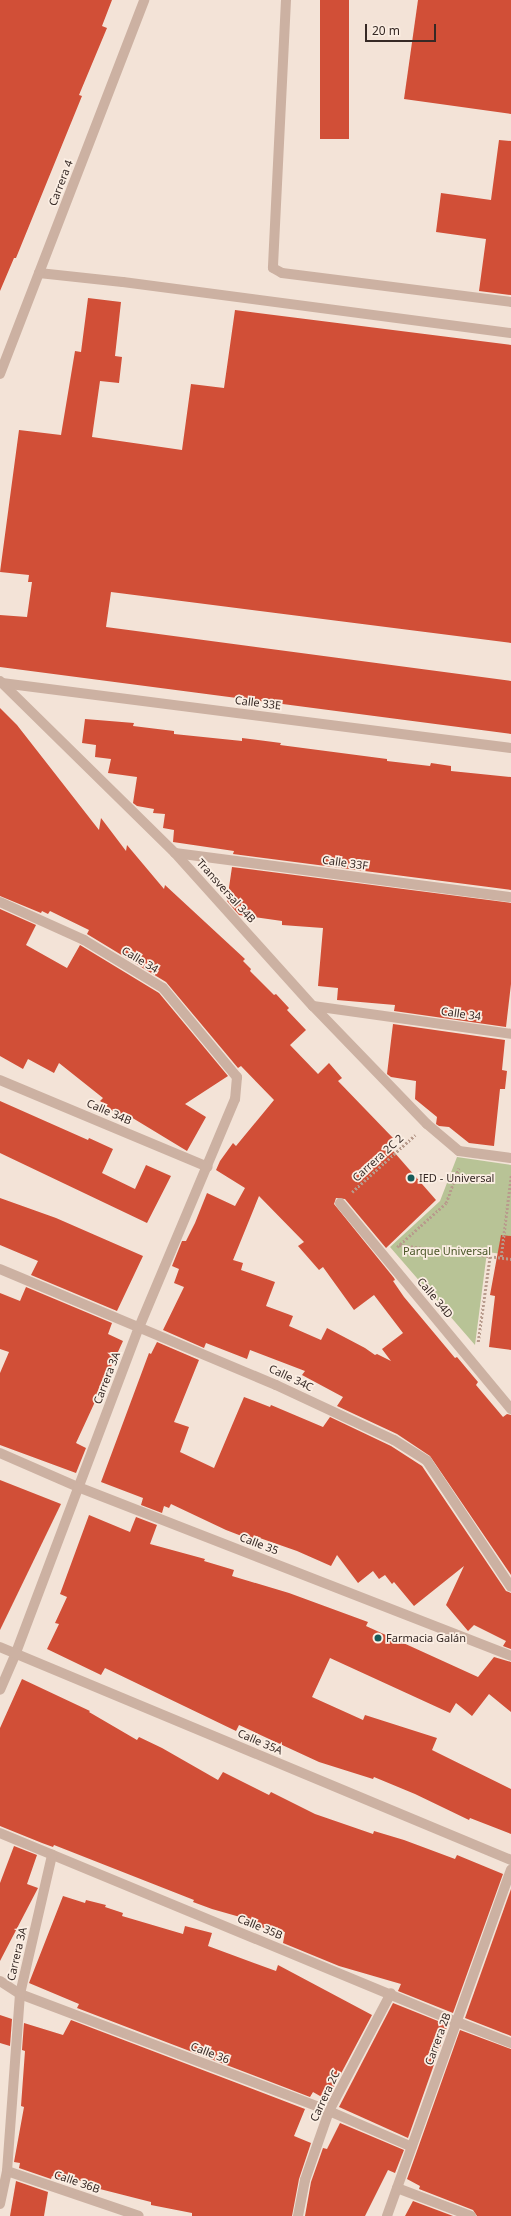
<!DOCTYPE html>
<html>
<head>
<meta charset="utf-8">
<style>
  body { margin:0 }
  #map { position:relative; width:511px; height:2216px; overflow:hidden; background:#f3e3d7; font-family:"Noto Sans",sans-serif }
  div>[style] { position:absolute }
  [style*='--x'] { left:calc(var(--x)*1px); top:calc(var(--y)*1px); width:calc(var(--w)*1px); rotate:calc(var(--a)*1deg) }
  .green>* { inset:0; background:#b8c396 }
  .building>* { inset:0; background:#d14f37; transform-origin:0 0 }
  .path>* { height:2.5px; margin-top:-1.25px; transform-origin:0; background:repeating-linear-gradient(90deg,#b89b8c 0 2px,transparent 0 4px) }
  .minor>* { height:10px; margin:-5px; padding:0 5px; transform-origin:5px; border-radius:5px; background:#ccb1a2 }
  .dots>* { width:11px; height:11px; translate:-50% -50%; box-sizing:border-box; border:2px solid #fbeee3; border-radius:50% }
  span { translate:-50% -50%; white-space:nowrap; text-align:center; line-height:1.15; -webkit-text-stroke:3.5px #fbeee3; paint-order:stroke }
  .street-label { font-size:11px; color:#362925 }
  .poi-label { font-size:11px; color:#362925 }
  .left { translate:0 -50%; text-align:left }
  .park-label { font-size:11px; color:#495627 }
  .scale { position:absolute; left:365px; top:24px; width:71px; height:18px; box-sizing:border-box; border:2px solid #362925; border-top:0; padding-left:5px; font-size:12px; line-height:14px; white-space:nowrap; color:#362925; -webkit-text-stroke:3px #fbeee3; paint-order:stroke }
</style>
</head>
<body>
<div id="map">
  <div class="green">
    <i style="clip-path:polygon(457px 1157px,511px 1165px,511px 1255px,487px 1252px,475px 1345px,390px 1247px,440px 1201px)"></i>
  </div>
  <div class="building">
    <i style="clip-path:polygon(0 0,112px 0,102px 26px,107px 28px,79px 95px,82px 96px,16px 258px,14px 258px,0 291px)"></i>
    <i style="left:320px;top:0;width:29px;height:139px"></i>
    <i style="clip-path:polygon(418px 0,511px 0,511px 114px,404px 99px)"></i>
    <i style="clip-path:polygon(499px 140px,511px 141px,511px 295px,479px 291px,486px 239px,436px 232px,441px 193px,491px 200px)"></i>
    <i style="clip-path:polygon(88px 298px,121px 302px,115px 356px,122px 357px,119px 383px,100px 381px,92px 437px,182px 450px,191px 384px,224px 388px,235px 310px,511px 345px,511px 643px,111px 592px,106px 627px,511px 681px,511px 734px,0 667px,0 615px,27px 617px,32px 582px,28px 582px,29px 575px,0 572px,19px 430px,61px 435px,75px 351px,81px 352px)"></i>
    <i style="clip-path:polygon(evenodd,0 708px,17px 725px,99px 830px,101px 818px,126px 851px,127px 845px,164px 889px,165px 885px,245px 959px,243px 961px,251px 969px,250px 971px,274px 995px,276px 994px,289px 1008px,287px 1010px,306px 1030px,290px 1045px,318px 1074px,329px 1063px,342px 1078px,338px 1081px,393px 1138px,387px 1144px,436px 1200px,386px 1248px,345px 1199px,336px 1198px,334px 1204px,394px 1278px,395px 1280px,393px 1281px,404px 1297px,455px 1358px,457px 1357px,478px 1382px,476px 1385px,503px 1417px,507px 1414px,511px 1415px,511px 1575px,430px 1456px,397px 1434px,337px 1406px,343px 1397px,302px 1375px,305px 1371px,250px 1350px,247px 1359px,206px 1343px,204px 1348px,163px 1330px,184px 1287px,174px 1283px,179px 1269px,172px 1266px,182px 1241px,186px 1241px,195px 1223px,207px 1193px,235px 1206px,245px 1188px,216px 1170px,220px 1161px,233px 1143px,236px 1146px,274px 1100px,241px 1066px,238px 1068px,166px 982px,87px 934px,89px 930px,50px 911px,48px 914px,42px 911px,41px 913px,0 896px,0 708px,259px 1196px,304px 1242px,298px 1246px,319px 1270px,323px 1267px,354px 1310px,374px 1295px,403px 1333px,382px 1349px,391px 1361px,377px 1354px,375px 1355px,365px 1348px,327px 1328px,321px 1340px,289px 1326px,293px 1316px,266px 1306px,275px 1282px,241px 1270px,243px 1263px,233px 1260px,259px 1196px)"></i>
    <i style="clip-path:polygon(85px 719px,134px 723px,133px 726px,174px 731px,174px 734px,242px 741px,242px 738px,281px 743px,280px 745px,387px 759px,387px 761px,430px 766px,431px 763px,451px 766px,451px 771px,511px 777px,511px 890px,233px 854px,234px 851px,173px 842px,174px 830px,163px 828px,165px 814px,153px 813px,154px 809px,137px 806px,133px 803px,137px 777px,108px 773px,111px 759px,95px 757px,96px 745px,82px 743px)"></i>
    <i style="clip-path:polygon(232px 867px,511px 903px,511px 984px,506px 1027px,394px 1011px,395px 1005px,337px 1000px,338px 988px,318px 986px,323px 928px,282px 925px,282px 921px,239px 915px,227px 901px)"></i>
    <i style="clip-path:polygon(0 909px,36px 925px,26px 945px,67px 968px,80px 945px,159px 993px,228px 1076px,185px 1104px,206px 1117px,187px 1151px,126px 1114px,122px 1118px,100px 1101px,103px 1098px,59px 1063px,54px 1073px,28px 1059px,23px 1069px,0 1056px)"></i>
    <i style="clip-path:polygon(393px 1024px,505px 1040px,502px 1070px,507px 1071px,505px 1089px,500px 1089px,494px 1146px,469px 1143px,449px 1127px,439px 1126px,436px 1124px,437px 1117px,415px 1099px,416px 1081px,391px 1077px,387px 1074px)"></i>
    <i style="clip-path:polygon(0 1101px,88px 1140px,89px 1138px,113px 1149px,102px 1173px,135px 1189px,146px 1165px,171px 1176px,147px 1223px,0 1153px)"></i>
    <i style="clip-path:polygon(0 1198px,56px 1218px,143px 1256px,117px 1311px,31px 1275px,38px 1261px,0 1245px)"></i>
    <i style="clip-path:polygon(501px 1235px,511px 1236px,511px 1350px,489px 1347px,495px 1296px,490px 1295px)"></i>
    <i style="clip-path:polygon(26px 1287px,112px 1323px,108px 1334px,123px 1341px,76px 1443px,86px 1448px,76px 1473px,0 1445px,0 1373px,9px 1352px,0 1349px,0 1293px,20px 1301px)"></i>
    <i style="clip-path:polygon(157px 1342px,199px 1360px,174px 1422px,189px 1427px,180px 1452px,214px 1468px,244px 1397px,270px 1407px,271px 1405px,323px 1427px,330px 1417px,391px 1446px,422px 1466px,506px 1591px,511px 1593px,511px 1649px,503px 1646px,506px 1641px,474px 1625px,468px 1631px,446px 1605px,464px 1566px,414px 1606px,394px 1582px,392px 1584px,385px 1575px,379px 1579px,373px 1571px,358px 1583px,337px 1555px,331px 1566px,297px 1551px,254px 1536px,252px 1540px,226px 1530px,171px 1504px,169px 1508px,164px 1506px,162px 1513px,141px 1505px,143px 1498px,101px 1482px,149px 1353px,151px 1354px)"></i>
    <i style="clip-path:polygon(0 1480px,61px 1504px,0 1630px)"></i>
    <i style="clip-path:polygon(89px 1515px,130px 1532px,136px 1517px,157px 1525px,150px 1544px,205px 1559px,204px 1561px,234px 1570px,232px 1576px,289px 1593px,368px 1622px,366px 1626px,478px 1677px,494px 1657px,511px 1662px,511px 1712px,489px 1694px,472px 1716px,456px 1703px,450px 1713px,330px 1658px,312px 1697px,363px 1720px,365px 1715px,437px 1738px,432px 1750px,511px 1789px,511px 1834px,470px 1818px,469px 1820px,415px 1794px,374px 1777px,373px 1779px,319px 1762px,239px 1725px,236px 1731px,105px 1668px,101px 1675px,47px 1649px,59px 1624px,55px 1623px,67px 1597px,60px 1594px)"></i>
    <i style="clip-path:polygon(22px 1679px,90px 1711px,89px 1712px,137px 1740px,139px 1737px,162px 1748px,218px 1780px,223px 1772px,269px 1795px,271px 1792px,315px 1814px,373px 1834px,374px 1831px,404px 1840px,455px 1859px,457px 1855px,503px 1874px,453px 2013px,398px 1991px,401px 1984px,339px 1966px,283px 1943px,285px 1932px,264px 1928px,240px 1917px,212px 1909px,193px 1902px,194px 1900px,54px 1845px,53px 1847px,42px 1843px,0 1826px,0 1728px)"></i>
    <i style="clip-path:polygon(14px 1846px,37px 1855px,27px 1884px,38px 1888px,0 1961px,0 1883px)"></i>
    <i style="clip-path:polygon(511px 1889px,511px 2036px,465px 2018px)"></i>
    <i style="clip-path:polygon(63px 1896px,85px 1903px,86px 1900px,106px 1905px,105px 1907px,123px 1913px,122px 1916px,183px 1934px,185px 1926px,212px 1933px,208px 1946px,276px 1971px,278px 1965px,372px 2015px,327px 2100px,313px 2092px,310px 2097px,77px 2008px,79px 2004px,29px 1983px)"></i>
    <i style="clip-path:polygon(393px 2003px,448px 2025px,408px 2138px,339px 2107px)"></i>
    <i style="clip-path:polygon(0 2015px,12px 2019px,10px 2046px,0 2043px)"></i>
    <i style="clip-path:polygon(71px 2020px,305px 2109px,294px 2136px,311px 2143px,299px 2179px,292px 2216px,192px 2216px,192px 2213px,151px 2205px,151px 2202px,88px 2186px,89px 2182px,52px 2176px,51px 2179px,19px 2168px,20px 2163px,14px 2162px,24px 2107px,21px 2106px,25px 2051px,22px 2050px,24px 2023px,63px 2035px)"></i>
    <i style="clip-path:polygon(460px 2030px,511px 2049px,511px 2216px,477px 2216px,473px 2210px,419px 2189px,420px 2186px,407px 2179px)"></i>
    <i style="clip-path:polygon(340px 2123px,404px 2150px,395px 2173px,388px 2170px,365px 2216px,305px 2216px,311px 2182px,323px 2148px,327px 2149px)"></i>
    <i style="clip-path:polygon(16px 2181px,48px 2192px,44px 2216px,10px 2216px)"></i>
    <i style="clip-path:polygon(413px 2201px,453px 2216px,405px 2216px)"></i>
  </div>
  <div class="path">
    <i style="--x:352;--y:1192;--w:85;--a:-42.1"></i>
    <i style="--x:399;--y:1245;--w:113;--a:7.1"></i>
    <i style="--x:397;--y:1247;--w:66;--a:-41.9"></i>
    <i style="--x:446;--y:1203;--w:37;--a:-70"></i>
    <i style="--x:501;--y:1257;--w:83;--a:-83"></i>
    <i style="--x:478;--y:1342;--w:87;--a:-82.1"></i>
  </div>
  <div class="minor">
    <i style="--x:286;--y:0;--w:268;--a:92.8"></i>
    <i style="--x:273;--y:268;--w:10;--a:29"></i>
    <i style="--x:282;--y:273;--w:231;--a:7.2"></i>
    <i style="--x:39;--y:273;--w:84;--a:6.1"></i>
    <i style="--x:123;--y:282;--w:391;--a:7.5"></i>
    <i style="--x:0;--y:374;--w:401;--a:-68.9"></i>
    <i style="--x:0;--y:681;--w:245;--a:44.5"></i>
    <i style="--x:175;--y:853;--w:206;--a:48"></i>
    <i style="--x:313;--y:1006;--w:164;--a:46"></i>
    <i style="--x:427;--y:1124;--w:42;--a:40.2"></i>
    <i style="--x:459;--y:1151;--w:52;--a:7.7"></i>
    <i style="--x:2;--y:683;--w:513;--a:7.28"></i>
    <i style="--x:175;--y:853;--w:339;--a:7.5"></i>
    <i style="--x:0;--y:902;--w:92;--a:24.3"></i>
    <i style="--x:84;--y:940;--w:92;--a:31.3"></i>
    <i style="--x:163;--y:988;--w:116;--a:50.3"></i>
    <i style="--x:237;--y:1077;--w:22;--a:95"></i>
    <i style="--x:235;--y:1099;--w:247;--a:112.8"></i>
    <i style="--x:139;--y:1327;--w:348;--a:110.7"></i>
    <i style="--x:16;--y:1653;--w:40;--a:113.4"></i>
    <i style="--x:313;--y:1006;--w:200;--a:8"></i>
    <i style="--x:0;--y:1080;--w:225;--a:22.7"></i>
    <i style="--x:340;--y:1203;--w:268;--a:50.3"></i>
    <i style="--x:0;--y:1269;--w:299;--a:22.8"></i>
    <i style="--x:276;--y:1385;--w:130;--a:25"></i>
    <i style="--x:394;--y:1440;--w:39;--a:32"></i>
    <i style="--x:427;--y:1461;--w:151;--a:56.3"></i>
    <i style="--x:0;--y:1453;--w:85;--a:23.6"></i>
    <i style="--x:78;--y:1487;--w:465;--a:21.3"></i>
    <i style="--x:0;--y:1647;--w:554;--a:22.63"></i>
    <i style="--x:0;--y:1833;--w:495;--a:22.5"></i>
    <i style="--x:457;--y:2022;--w:58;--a:21.3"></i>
    <i style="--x:0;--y:1981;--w:24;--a:33"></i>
    <i style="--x:20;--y:1994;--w:330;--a:20.7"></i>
    <i style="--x:329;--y:2111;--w:90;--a:23.4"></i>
    <i style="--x:7;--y:2171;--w:139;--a:18.8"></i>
    <i style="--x:397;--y:2188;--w:79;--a:20.7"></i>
    <i style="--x:0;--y:2204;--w:34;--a:-78"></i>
    <i style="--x:7;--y:2171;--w:177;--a:-85.8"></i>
    <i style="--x:20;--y:1994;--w:143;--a:-77"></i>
    <i style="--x:298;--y:2216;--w:37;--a:-79"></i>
    <i style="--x:305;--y:2180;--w:73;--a:-70.8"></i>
    <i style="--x:329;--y:2111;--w:133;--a:-62.3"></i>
    <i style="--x:387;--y:2216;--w:368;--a:-70.3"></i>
  </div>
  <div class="dots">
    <i style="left:411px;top:1178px;background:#175b59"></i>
    <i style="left:378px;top:1638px;background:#175b59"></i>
  </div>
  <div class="street-label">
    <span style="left:61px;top:183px;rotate:-69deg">Carrera 4</span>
    <span style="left:258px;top:703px;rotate:7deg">Calle 33E</span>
    <span style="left:345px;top:863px;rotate:8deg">Calle 33F</span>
    <span style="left:226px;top:891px;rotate:48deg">Transversal 34B</span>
    <span style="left:140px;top:960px;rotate:31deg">Calle 34</span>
    <span style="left:461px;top:1014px;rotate:8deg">Calle 34</span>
    <span style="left:109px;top:1112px;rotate:23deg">Calle 34B</span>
    <span style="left:378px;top:1158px;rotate:-42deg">Carrera 2C 2</span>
    <span style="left:435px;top:1298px;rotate:50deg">Calle 34D</span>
    <span style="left:107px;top:1378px;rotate:-69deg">Carrera 3A</span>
    <span style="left:291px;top:1378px;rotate:25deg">Calle 34C</span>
    <span style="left:259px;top:1544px;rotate:21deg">Calle 35</span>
    <span style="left:260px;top:1742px;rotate:23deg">Calle 35A</span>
    <span style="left:260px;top:1927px;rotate:22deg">Calle 35B</span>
    <span style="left:17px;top:1954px;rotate:-77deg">Carrera 3A</span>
    <span style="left:438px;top:2039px;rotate:-70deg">Carrera 2B</span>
    <span style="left:210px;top:2053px;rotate:21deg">Calle 36</span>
    <span style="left:325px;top:2096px;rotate:-65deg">Carrera 2C</span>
    <span style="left:77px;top:2182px;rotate:19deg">Calle 36B</span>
  </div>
  <div class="poi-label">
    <span class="left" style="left:419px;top:1178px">IED - Universal</span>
    <span class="left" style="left:386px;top:1638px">Farmacia Galán</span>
  </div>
  <div class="park-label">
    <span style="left:447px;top:1251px">Parque Universal</span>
  </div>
  <div class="scale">20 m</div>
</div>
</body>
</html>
